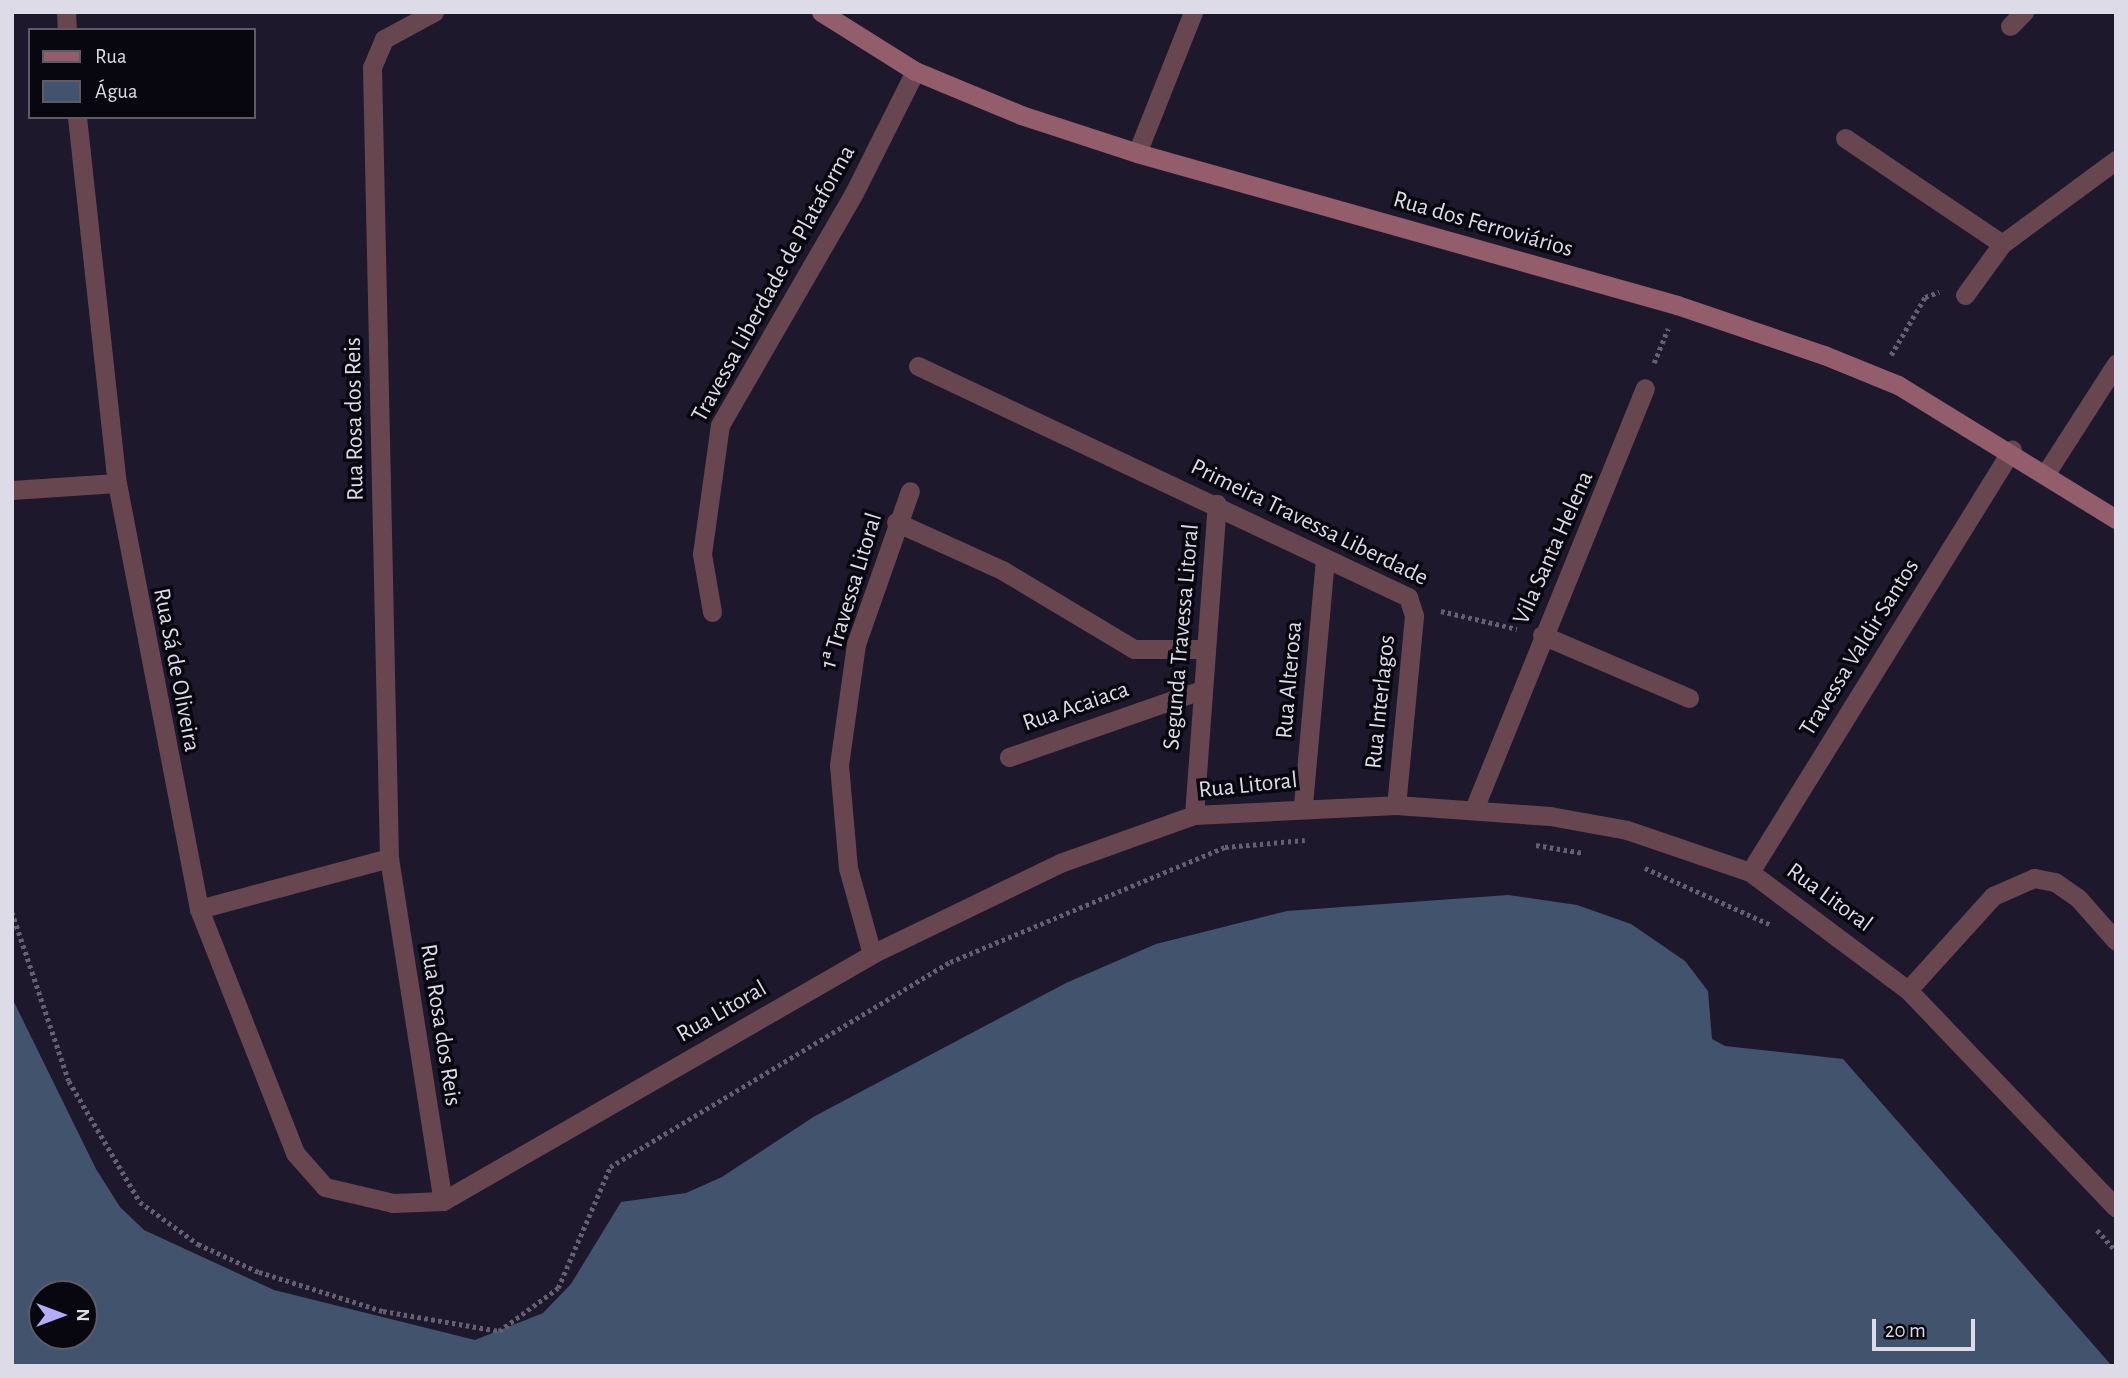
<!DOCTYPE html>
<html>
<head>
<meta charset="utf-8">
<style>
  body { margin:0 }
  #map { position:relative; width:2128px; height:1378px; overflow:hidden; background:#1e182d; font-family:"Alegreya Sans",sans-serif }
  div>[style] { position:absolute }
  [style*='--x'] { left:calc(var(--x)*1px); top:calc(var(--y)*1px); width:calc(var(--w)*1px); rotate:calc(var(--a)*1deg) }
  .water>* { inset:0; background:#42546d }
  .path>* { height:4.5px; margin-top:-2.25px; transform-origin:0; background:repeating-linear-gradient(90deg,#645f71 0 3.5px,transparent 0 7px) }
  .minor>* { height:19px; margin:-9.5px; padding:0 9.5px; transform-origin:9.5px; border-radius:9.5px; background:#68464f }
  .secondary>* { height:19px; margin:-9.5px; padding:0 9.5px; transform-origin:9.5px; border-radius:9.5px; background:#935d6c }
  span { translate:-50% -50%; white-space:nowrap; text-align:center; line-height:1.15; -webkit-text-stroke:7px #08060e; paint-order:stroke }
  .street-label { font-size:24px; color:#dedbe9 }
  .frame { position:absolute; inset:0; border:14px solid #dedbe9; pointer-events:none }
  .legend { position:absolute; left:28px; top:28px; width:228px; height:91px; box-sizing:border-box; background:#08060e; border:2px solid #5e5b66; margin:0; padding:9px 12px; list-style:none; font-size:21px; color:#dedbe9 }
  .legend li { display:flex; align-items:center; gap:14px; height:35px }
  .legend b { width:35px; border:2px solid #5e5b66 }
  .north { position:absolute; left:28px; top:1280px; width:70px; height:70px; box-sizing:border-box; background:#08060e; border:2px solid #5e5b66; border-radius:50%; rotate:90deg; font-size:19px; font-weight:700; line-height:28px; text-align:center; color:#dedbe9 }
  .north::after { content:''; display:block; margin:auto; width:24px; height:32px; background:#b3adf9; clip-path:polygon(50% 0,100% 100%,50% 72%,0 100%) }
  .scale { position:absolute; left:1872px; top:1319px; width:103px; height:32px; box-sizing:border-box; border:4px solid #dedbe9; border-top:0; padding-left:9px; font-size:21px; line-height:24px; white-space:nowrap; color:#dedbe9; -webkit-text-stroke:5px #08060e; paint-order:stroke }
</style>
</head>
<body>
<div id="map">
  <div class="water">
    <i style="clip-path:polygon(evenodd,1508px 895px,1577px 905px,1631px 924px,1685px 961px,1708px 991px,1712px 1039px,1725px 1046px,1843px 1059px,2112px 1366px,12px 1366px,12px 998px,96px 1169px,120px 1207px,144px 1230px,274px 1290px,475px 1340px,543px 1313px,571px 1284px,621px 1202px,686px 1193px,722px 1177px,815px 1116px,1066px 983px,1156px 944px,1287px 911px,1508px 895px,42px 1294px,84px 1294px,84px 1336px,42px 1336px,42px 1294px)"></i>
  </div>
  <div class="path">
    <i style="--x:1891;--y:355;--w:67;--a:-59.6"></i>
    <i style="--x:1925;--y:297;--w:15;--a:-20"></i>
    <i style="--x:1654;--y:363;--w:37;--a:-68"></i>
    <i style="--x:1441;--y:611;--w:78;--a:13.3"></i>
    <i style="--x:1536;--y:845;--w:48;--a:9.7"></i>
    <i style="--x:1645;--y:868;--w:138;--a:24.3"></i>
    <i style="--x:12;--y:912;--w:178;--a:71.4"></i>
    <i style="--x:69;--y:1081;--w:140;--a:59.6"></i>
    <i style="--x:140;--y:1202;--w:72;--a:35.9"></i>
    <i style="--x:198;--y:1244;--w:67;--a:24.7"></i>
    <i style="--x:259;--y:1272;--w:130;--a:17.5"></i>
    <i style="--x:383;--y:1311;--w:118;--a:9.8"></i>
    <i style="--x:499;--y:1331;--w:73;--a:-36.1"></i>
    <i style="--x:558;--y:1288;--w:132;--a:-66.7"></i>
    <i style="--x:610;--y:1167;--w:397;--a:-31.1"></i>
    <i style="--x:950;--y:962;--w:298;--a:-22.7"></i>
    <i style="--x:1225;--y:847;--w:80;--a:-5"></i>
    <i style="--x:2097;--y:1230;--w:28;--a:48"></i>
  </div>
  <div class="minor">
    <i style="--x:66;--y:12;--w:18;--a:87"></i>
    <i style="--x:434;--y:12;--w:57;--a:151.6"></i>
    <i style="--x:384;--y:39;--w:30;--a:113"></i>
    <i style="--x:372;--y:67;--w:791;--a:88.77"></i>
    <i style="--x:389;--y:858;--w:347;--a:81.1"></i>
    <i style="--x:2010;--y:26;--w:20;--a:-45"></i>
    <i style="--x:77;--y:117;--w:368;--a:83.8"></i>
    <i style="--x:117;--y:483;--w:434;--a:79.1"></i>
    <i style="--x:199;--y:909;--w:262;--a:68.5"></i>
    <i style="--x:295;--y:1153;--w:45;--a:48.6"></i>
    <i style="--x:325;--y:1187;--w:70;--a:13.2"></i>
    <i style="--x:393;--y:1203;--w:50;--a:-2.3"></i>
    <i style="--x:443;--y:1201;--w:495;--a:-29.9"></i>
    <i style="--x:872;--y:954;--w:209;--a:-25.8"></i>
    <i style="--x:1060;--y:863;--w:142;--a:-19.7"></i>
    <i style="--x:1194;--y:815;--w:202;--a:-2.8"></i>
    <i style="--x:1396;--y:805;--w:154;--a:4.1"></i>
    <i style="--x:1550;--y:816;--w:78;--a:10.3"></i>
    <i style="--x:1627;--y:830;--w:130;--a:18.9"></i>
    <i style="--x:1750;--y:872;--w:197;--a:36.8"></i>
    <i style="--x:1908;--y:990;--w:301;--a:46.3"></i>
    <i style="--x:1845;--y:138;--w:189;--a:34"></i>
    <i style="--x:1137;--y:153;--w:152;--a:-68.3"></i>
    <i style="--x:1965;--y:295;--w:63;--a:-54"></i>
    <i style="--x:2002;--y:244;--w:142;--a:-36.4"></i>
    <i style="--x:918;--y:366;--w:542;--a:25.24"></i>
    <i style="--x:1408;--y:597;--w:20;--a:72"></i>
    <i style="--x:1414;--y:616;--w:190;--a:95.4"></i>
    <i style="--x:2046;--y:473;--w:130;--a:-57.3"></i>
    <i style="--x:12;--y:490;--w:105;--a:-3.8"></i>
    <i style="--x:896;--y:522;--w:116;--a:24.4"></i>
    <i style="--x:1002;--y:570;--w:154;--a:30.9"></i>
    <i style="--x:1134;--y:649;--w:68;--a:0"></i>
    <i style="--x:712;--y:612;--w:59;--a:-99.8"></i>
    <i style="--x:702;--y:554;--w:130;--a:-82.1"></i>
    <i style="--x:720;--y:425;--w:268;--a:-60"></i>
    <i style="--x:854;--y:193;--w:136;--a:-63.4"></i>
    <i style="--x:1542;--y:635;--w:160;--a:23.2"></i>
    <i style="--x:1009;--y:757;--w:201;--a:-19.2"></i>
    <i style="--x:1303;--y:805;--w:247;--a:-84.9"></i>
    <i style="--x:1474;--y:809;--w:454;--a:-67.9"></i>
    <i style="--x:1194;--y:815;--w:312;--a:-85.8"></i>
    <i style="--x:1750;--y:872;--w:497;--a:-58.2"></i>
    <i style="--x:199;--y:909;--w:197;--a:-15"></i>
    <i style="--x:872;--y:954;--w:89;--a:-105.6"></i>
    <i style="--x:848;--y:868;--w:103;--a:-95"></i>
    <i style="--x:839;--y:765;--w:122;--a:-82"></i>
    <i style="--x:856;--y:644;--w:162;--a:-70.6"></i>
    <i style="--x:1908;--y:990;--w:127;--a:-47.9"></i>
    <i style="--x:1993;--y:896;--w:45;--a:-23.7"></i>
    <i style="--x:2034;--y:878;--w:21;--a:11"></i>
    <i style="--x:2055;--y:882;--w:28;--a:35"></i>
    <i style="--x:2078;--y:898;--w:57;--a:48.5"></i>
  </div>
  <div class="secondary">
    <i style="--x:821;--y:12;--w:111;--a:32.1"></i>
    <i style="--x:915;--y:71;--w:115;--a:22.5"></i>
    <i style="--x:1021;--y:115;--w:122;--a:18.1"></i>
    <i style="--x:1137;--y:153;--w:561;--a:15.72"></i>
    <i style="--x:1677;--y:305;--w:155;--a:18.8"></i>
    <i style="--x:1824;--y:355;--w:80;--a:22.1"></i>
    <i style="--x:1898;--y:385;--w:256;--a:31.6"></i>
  </div>
  <div class="street-label">
    <span style="left:1483px;top:225px;rotate:16deg">Rua dos Ferroviários</span>
    <span style="left:774px;top:284px;rotate:-61deg">Travessa Liberdade de Plataforma</span>
    <span style="left:355px;top:419px;rotate:-91deg">Rua Rosa dos Reis</span>
    <span style="left:1309px;top:523px;rotate:26deg">Primeira Travessa Liberdade</span>
    <span style="left:1554px;top:548px;rotate:-66deg">Vila Santa Helena</span>
    <span style="left:852px;top:591px;rotate:-73deg">1ª Travessa Litoral</span>
    <span style="left:1182px;top:637px;rotate:-85deg">Segunda Travessa Litoral</span>
    <span style="left:1860px;top:648px;rotate:-58deg">Travessa Valdir Santos</span>
    <span style="left:176px;top:670px;rotate:79deg">Rua Sá de Oliveira</span>
    <span style="left:1290px;top:680px;rotate:-85deg">Rua Alterosa</span>
    <span style="left:1381px;top:702px;rotate:-84deg">Rua Interlagos</span>
    <span style="left:1076px;top:707px;rotate:-19deg">Rua Acaiaca</span>
    <span style="left:1248px;top:786px;rotate:-6deg">Rua Litoral</span>
    <span style="left:1829px;top:898px;rotate:36deg">Rua Litoral</span>
    <span style="left:722px;top:1012px;rotate:-30deg">Rua Litoral</span>
    <span style="left:440px;top:1025px;rotate:81deg">Rua Rosa dos Reis</span>
  </div>
  <div class="frame"></div>
  <ul class="legend">
  <li><b style="height:9px;background:#935d6c"></b>Rua</li>
  <li><b style="height:19px;background:#42546d"></b>Água</li>
  </ul>
  <div class="north">N</div>
  <div class="scale">20 m</div>
</div>
</body>
</html>
